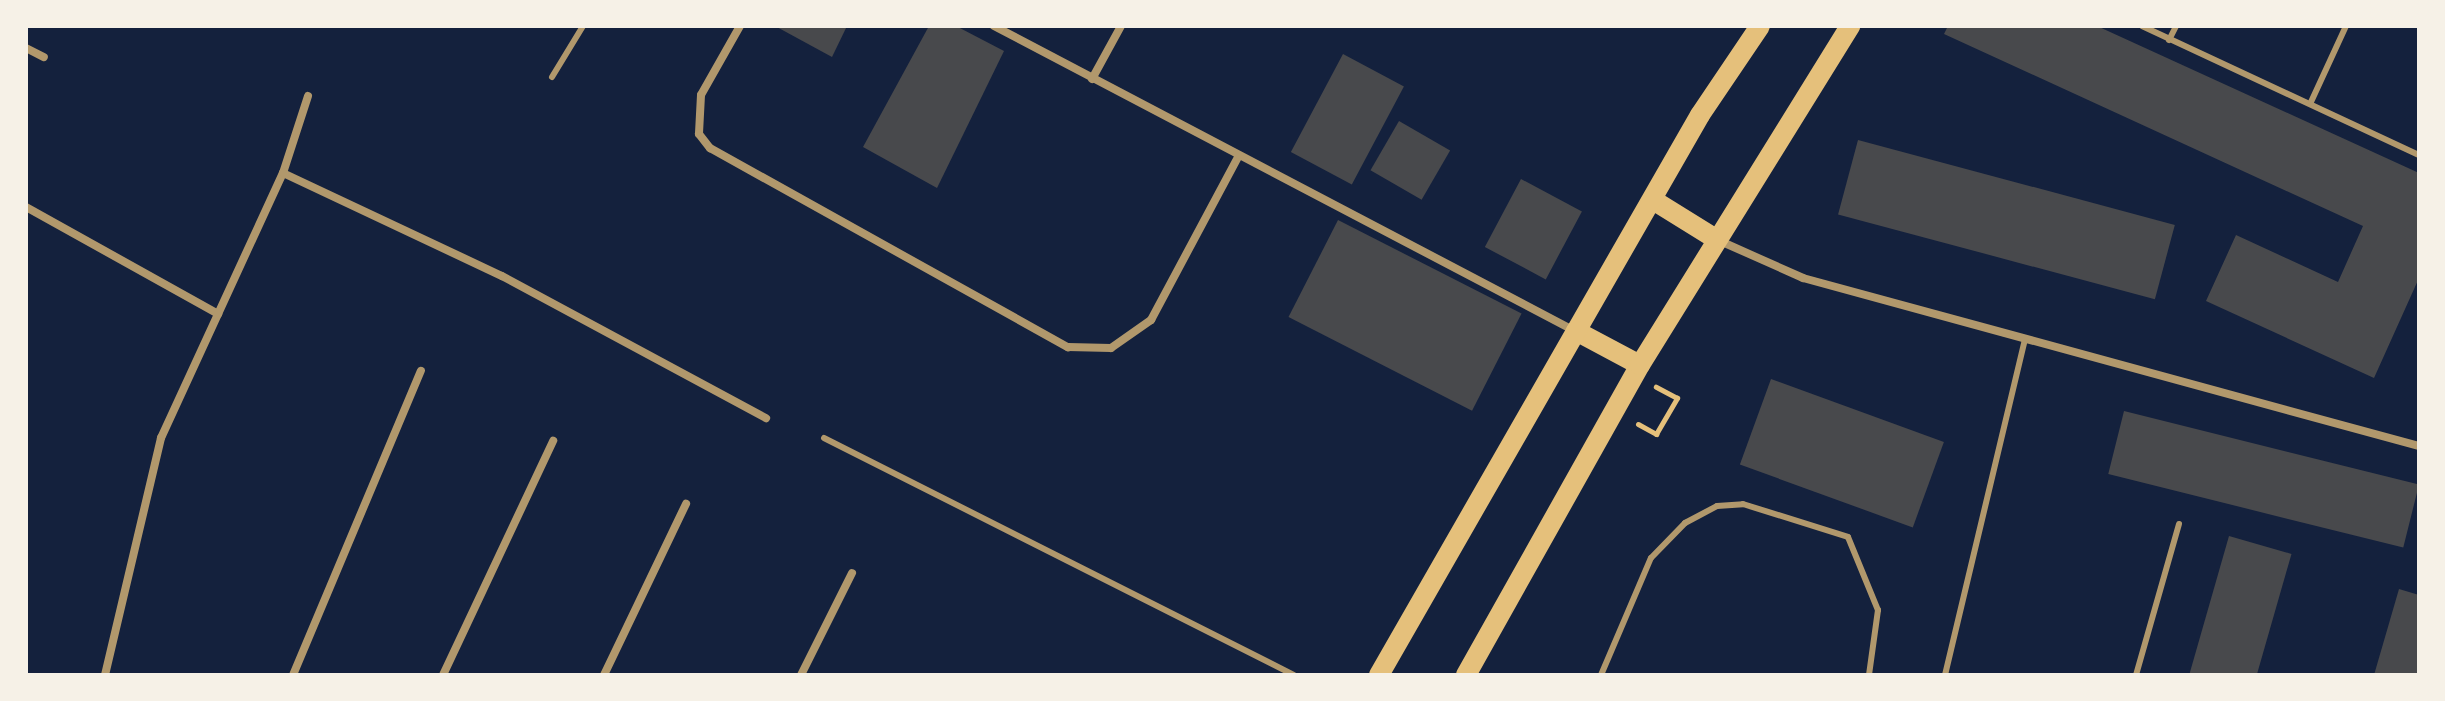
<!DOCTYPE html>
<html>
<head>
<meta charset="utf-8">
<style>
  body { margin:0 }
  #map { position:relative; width:2445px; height:701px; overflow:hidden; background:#14213d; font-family:"DM Sans",sans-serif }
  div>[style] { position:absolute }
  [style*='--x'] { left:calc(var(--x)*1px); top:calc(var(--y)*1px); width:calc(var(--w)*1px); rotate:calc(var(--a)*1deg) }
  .building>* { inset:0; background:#48494c; transform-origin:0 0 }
  .path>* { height:5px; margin:-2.5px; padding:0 2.5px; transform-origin:2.5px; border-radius:2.5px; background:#e5c07b }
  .service>* { height:6px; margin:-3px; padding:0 3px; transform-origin:3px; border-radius:3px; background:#b1986c }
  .minor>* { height:8px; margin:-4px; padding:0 4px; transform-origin:4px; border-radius:4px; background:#b1986c }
  .primary>* { height:20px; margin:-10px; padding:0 10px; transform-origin:10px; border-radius:10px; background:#e5c07b }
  span { translate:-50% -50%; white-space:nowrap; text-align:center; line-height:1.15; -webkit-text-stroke:6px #f6f1e7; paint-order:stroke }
  .frame { position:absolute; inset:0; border:28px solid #f6f1e7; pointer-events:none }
</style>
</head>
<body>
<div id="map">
  <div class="building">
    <i style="clip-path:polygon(775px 26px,847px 26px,832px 57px)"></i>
    <i style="clip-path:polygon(929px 26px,956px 26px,1004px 51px,937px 188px,863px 147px)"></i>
    <i style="clip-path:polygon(1948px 26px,2097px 26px,2419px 173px,2419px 278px,2374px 378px,2206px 301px,2236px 235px,2338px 282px,2363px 226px,1944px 34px)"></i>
    <i style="left:1343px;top:54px;width:69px;height:111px;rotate:28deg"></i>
    <i style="left:1399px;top:121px;width:59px;height:57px;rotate:30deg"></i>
    <i style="left:1858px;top:140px;width:328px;height:77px;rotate:15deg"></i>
    <i style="left:1521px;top:179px;width:69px;height:77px;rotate:28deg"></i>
    <i style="left:1338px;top:220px;width:206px;height:109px;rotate:27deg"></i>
    <i style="left:1771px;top:379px;width:184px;height:91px;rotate:20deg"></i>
    <i style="left:2124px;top:411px;width:304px;height:65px;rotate:14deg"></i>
    <i style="left:2229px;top:536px;width:65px;height:145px;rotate:16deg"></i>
    <i style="clip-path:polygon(2399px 589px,2419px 595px,2419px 675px,2374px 675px)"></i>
  </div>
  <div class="path">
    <i style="--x:1638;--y:424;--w:21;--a:29"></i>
    <i style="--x:1656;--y:434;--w:42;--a:-59.7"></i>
    <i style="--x:1677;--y:398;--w:24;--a:-152"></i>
  </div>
  <div class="service">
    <i style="--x:2142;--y:26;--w:306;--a:25"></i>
    <i style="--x:2169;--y:40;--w:16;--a:-63"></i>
    <i style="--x:552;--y:77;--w:60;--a:-58.7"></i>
    <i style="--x:2311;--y:102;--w:84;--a:-65.3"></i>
    <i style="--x:824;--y:438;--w:526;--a:26.76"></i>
    <i style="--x:1601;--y:675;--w:127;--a:-66.9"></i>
    <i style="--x:1651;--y:558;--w:49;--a:-45.8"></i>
    <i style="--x:1685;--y:523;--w:36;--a:-28"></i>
    <i style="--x:1717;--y:506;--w:26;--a:-4"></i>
    <i style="--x:1743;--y:504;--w:110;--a:17.4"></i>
    <i style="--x:1848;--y:537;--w:79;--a:67.7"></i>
    <i style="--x:1878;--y:610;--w:66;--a:97.9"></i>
    <i style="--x:1945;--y:675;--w:344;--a:-76.6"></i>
    <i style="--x:2136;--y:675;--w:157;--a:-74.1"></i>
  </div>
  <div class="minor">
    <i style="--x:740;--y:26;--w:79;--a:119.5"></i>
    <i style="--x:701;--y:95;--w:39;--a:93"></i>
    <i style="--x:699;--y:134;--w:18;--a:52"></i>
    <i style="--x:710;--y:148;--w:410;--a:29.1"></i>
    <i style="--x:1068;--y:347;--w:43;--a:1.3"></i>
    <i style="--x:1111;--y:348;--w:49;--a:-35"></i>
    <i style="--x:1151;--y:320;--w:185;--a:-61.9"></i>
    <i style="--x:994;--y:26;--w:656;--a:27.7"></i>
    <i style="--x:26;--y:48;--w:20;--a:27"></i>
    <i style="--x:1092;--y:79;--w:60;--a:-61.3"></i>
    <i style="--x:283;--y:173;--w:81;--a:-72"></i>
    <i style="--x:26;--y:207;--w:220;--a:29.1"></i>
    <i style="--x:1720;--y:241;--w:91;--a:24"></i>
    <i style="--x:1803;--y:278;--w:638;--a:15.26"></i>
    <i style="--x:105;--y:675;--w:244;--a:-76.7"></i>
    <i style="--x:161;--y:438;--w:292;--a:-65.3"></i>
    <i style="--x:283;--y:173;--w:242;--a:25.2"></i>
    <i style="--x:502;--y:276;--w:300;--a:28.3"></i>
    <i style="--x:293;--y:675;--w:330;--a:-67.2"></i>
    <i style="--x:443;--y:675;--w:259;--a:-64.8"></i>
    <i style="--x:604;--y:675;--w:190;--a:-64.4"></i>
    <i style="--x:801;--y:675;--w:114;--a:-63.4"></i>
  </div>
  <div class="primary">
    <i style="--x:1653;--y:200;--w:74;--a:31.8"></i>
    <i style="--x:1576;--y:331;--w:72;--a:28"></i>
    <i style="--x:1379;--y:675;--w:645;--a:-60.18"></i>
    <i style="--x:1700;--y:115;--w:107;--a:-56"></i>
    <i style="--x:1466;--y:675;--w:355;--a:-60.7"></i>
    <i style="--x:1640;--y:365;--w:399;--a:-58.2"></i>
  </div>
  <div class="frame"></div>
</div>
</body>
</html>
